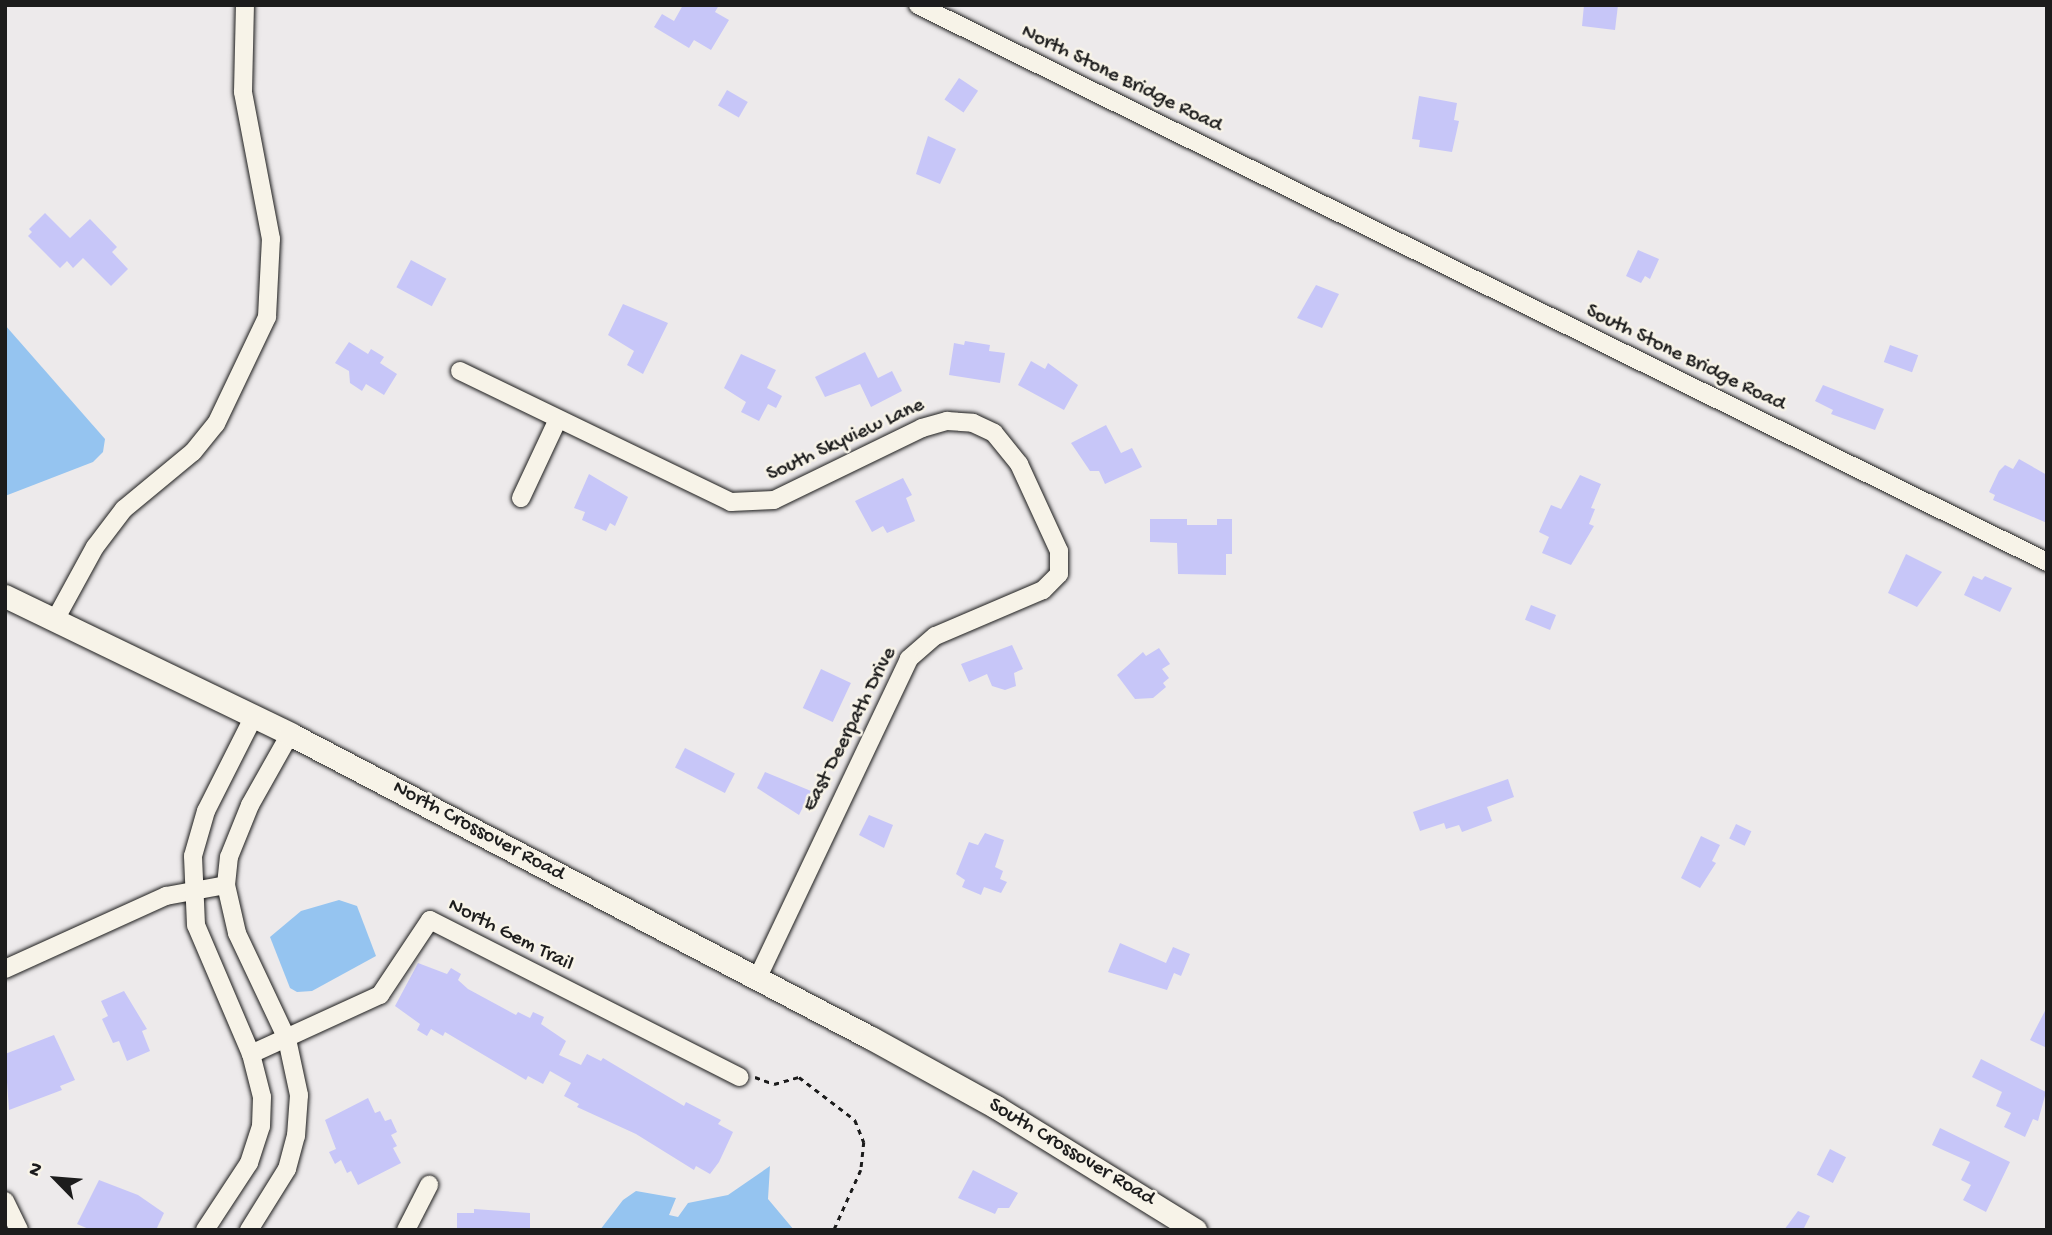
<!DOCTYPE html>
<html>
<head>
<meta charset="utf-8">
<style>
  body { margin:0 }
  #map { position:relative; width:2052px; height:1235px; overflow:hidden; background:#edeaeb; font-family:"Gochi Hand",sans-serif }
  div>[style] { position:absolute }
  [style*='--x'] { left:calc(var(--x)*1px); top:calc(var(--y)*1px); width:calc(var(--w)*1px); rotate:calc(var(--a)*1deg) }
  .water>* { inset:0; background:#95c4f0 }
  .building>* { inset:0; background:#c7c6f8; transform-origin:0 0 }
  .path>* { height:2.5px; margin-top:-1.25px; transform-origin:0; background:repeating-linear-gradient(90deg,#1c1c1c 0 5px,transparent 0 10px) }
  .roads { filter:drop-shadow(0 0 2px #1c1c1c) drop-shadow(0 0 2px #1c1c1c) }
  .minor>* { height:18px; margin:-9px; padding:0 9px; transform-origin:9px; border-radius:9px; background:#f7f3e8 }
  .major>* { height:23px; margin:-11.5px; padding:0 11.5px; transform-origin:11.5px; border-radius:11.5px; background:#f7f3e8 }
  span { translate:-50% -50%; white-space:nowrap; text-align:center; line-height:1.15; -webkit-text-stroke:5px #f7f3e8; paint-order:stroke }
  .street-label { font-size:21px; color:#1c1c1c }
  .frame { position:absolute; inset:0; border:7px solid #1c1c1c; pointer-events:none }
  .north { position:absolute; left:21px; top:1144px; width:70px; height:70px; -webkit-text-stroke:5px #f7f3e8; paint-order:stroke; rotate:295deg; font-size:19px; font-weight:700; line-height:28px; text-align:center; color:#1c1c1c }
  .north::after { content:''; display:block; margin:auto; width:24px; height:32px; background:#1c1c1c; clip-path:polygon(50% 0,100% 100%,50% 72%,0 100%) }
</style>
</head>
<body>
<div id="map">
  <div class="water">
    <i style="clip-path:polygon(5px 325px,105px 439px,103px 452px,93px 462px,5px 496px)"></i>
    <i style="clip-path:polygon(339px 900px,357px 906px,376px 956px,312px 991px,297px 992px,290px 988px,270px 937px,301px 911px)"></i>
    <i style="clip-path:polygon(770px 1166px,768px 1199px,794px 1230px,600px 1230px,623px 1200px,636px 1191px,676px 1198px,669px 1215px,678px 1217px,688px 1203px,728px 1195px)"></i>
  </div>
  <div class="building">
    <i style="clip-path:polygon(683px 5px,719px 5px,715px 12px,729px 20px,711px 50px,694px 40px,689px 48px,654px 27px,662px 14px,674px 21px)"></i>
    <i style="clip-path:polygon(1584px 5px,1618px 5px,1615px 30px,1582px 26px)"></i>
    <i style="left:959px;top:78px;width:23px;height:26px;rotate:34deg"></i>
    <i style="left:727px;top:90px;width:24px;height:18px;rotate:30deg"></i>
    <i style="clip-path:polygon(1419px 96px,1457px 103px,1454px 120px,1459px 121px,1452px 152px,1419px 147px,1420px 140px,1412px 139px)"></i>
    <i style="clip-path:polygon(928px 136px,956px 149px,940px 184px,916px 174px)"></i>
    <i style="clip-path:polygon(45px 213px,70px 238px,90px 219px,117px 247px,112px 252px,128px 269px,111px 286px,83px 258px,73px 268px,67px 261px,60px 268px,28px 236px,32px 232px,29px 229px)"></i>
    <i style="clip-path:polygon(1638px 250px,1659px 259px,1650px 279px,1645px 276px,1641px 283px,1626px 276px)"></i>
    <i style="left:411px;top:260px;width:40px;height:31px;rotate:28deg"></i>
    <i style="clip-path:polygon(1316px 285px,1339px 294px,1322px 328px,1297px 318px)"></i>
    <i style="clip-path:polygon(623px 304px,668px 323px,643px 374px,627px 365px,634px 351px,608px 335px)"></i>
    <i style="clip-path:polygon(965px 341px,990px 345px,989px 351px,1005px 353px,1000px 383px,949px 375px,954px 343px,964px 345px)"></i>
    <i style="clip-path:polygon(349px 342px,368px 354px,371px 349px,384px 357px,380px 363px,397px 374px,384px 395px,366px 384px,362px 391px,350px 383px,349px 371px,335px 363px)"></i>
    <i style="left:1890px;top:345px;width:30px;height:18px;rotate:20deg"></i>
    <i style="clip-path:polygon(865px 352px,878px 378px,892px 371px,902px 391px,871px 407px,860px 384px,825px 397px,815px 377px)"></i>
    <i style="clip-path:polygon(741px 354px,776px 370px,767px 388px,782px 396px,776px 408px,768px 404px,759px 421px,741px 412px,746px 402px,724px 388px)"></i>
    <i style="clip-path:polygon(1031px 361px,1045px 369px,1048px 363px,1078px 385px,1064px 410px,1018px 385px)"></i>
    <i style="clip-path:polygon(1823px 385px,1884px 409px,1875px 430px,1831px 414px,1833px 410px,1815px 401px)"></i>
    <i style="clip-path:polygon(1106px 425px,1121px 453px,1132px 448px,1142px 467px,1105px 484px,1099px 471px,1090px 471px,1071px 443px)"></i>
    <i style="clip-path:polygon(2019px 459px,2047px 475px,2047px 523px,1993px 500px,1995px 495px,1989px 492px,1999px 471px,2005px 465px,2013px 469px)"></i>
    <i style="clip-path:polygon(589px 474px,628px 497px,615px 526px,610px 523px,606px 531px,582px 520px,585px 512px,574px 508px)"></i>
    <i style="clip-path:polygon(1580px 475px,1601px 484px,1591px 508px,1595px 509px,1589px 524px,1594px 526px,1571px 565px,1542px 553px,1549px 537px,1539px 532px,1551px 505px,1561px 509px)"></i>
    <i style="clip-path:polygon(903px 478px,912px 495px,906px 498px,915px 521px,887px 533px,883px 526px,872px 532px,855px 501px)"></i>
    <i style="clip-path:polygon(1150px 519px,1187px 519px,1187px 525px,1217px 525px,1217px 519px,1232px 519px,1232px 554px,1226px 554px,1226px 575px,1178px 574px,1177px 543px,1150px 542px)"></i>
    <i style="clip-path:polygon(1906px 554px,1942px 572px,1917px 607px,1888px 593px)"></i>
    <i style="clip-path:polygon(1973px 576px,1982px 580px,1985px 576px,2012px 588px,2000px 612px,1964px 595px)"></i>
    <i style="left:1531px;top:605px;width:27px;height:16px;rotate:22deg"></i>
    <i style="clip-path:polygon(1012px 645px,1023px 669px,1014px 673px,1016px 686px,1005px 690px,992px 686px,987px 674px,969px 682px,961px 664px)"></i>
    <i style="clip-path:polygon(1159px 648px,1170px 664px,1162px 669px,1169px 678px,1163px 683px,1166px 687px,1153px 698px,1135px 699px,1117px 675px,1143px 652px,1146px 656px)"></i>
    <i style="left:821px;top:669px;width:33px;height:43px;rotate:25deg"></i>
    <i style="left:685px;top:748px;width:56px;height:22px;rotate:27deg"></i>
    <i style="clip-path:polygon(765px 772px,811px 791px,799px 815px,757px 788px)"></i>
    <i style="clip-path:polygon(1508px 779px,1514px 797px,1487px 807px,1492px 821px,1462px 832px,1459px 825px,1446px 829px,1444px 823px,1420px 831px,1413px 812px)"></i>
    <i style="clip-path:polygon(869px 815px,893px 825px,884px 848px,859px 835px)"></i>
    <i style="left:1736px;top:824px;width:17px;height:16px;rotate:25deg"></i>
    <i style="clip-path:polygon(985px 833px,1004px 840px,995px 867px,1003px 871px,1000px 879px,1007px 882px,1001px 893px,984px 887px,981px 895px,962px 887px,965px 880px,956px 874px,969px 842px,978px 845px)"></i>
    <i style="clip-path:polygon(1701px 836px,1720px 845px,1712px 861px,1716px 863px,1700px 888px,1681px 878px)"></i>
    <i style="clip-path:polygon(1120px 943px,1166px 963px,1173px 947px,1190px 954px,1181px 976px,1174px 973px,1167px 990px,1108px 972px)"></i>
    <i style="clip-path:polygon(418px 963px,447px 974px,451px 968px,461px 974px,458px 980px,468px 989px,516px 1015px,518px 1012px,530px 1018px,533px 1012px,544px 1017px,541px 1024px,566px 1041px,559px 1055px,581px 1065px,587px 1054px,601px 1061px,603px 1058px,684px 1106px,686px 1102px,721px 1120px,718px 1124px,733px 1132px,719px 1162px,710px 1174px,696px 1166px,694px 1170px,636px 1134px,577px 1107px,579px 1104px,564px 1096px,571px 1083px,550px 1071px,543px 1084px,528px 1076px,526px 1080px,445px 1032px,443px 1036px,431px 1029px,427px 1036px,417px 1030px,420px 1024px,395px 1006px)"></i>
    <i style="clip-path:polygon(124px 991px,147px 1029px,142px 1031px,150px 1051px,127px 1061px,119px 1041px,113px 1043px,102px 1019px,108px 1016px,101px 1001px)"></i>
    <i style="clip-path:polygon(2047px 1007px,2047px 1048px,2030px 1040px)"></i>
    <i style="clip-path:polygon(54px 1035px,75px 1080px,60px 1086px,62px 1090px,9px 1110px,5px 1054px)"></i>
    <i style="clip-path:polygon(1981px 1059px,2046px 1092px,2038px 1121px,2033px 1119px,2025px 1137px,2004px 1127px,2011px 1113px,1996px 1106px,2002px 1092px,1972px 1077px)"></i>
    <i style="clip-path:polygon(368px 1098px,375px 1113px,380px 1111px,385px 1121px,391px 1119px,397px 1132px,391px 1135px,397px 1146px,393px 1148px,401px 1163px,358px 1185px,351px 1171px,347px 1173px,341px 1160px,335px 1164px,329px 1152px,336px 1149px,325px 1120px)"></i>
    <i style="clip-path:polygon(1940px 1128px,2010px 1162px,1986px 1212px,1963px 1200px,1971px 1185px,1961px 1180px,1970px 1162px,1932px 1145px)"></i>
    <i style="left:1830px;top:1149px;width:18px;height:29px;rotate:27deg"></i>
    <i style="clip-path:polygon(973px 1170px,1018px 1193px,1009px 1208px,998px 1208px,995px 1214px,958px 1198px)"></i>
    <i style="clip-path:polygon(99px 1180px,138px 1195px,164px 1213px,156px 1230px,91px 1230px,77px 1224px)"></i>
    <i style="clip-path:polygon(474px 1209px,530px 1213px,530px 1230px,457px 1230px,457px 1213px,474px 1213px)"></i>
    <i style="clip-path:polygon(1798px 1211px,1810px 1216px,1803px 1230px,1784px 1230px)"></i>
  </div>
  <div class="path">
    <i style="--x:755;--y:1077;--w:20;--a:20"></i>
    <i style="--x:774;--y:1084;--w:26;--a:-16"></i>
    <i style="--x:799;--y:1077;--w:71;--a:37.5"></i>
    <i style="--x:855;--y:1120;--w:24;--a:68"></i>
    <i style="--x:864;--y:1142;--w:28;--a:96"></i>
    <i style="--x:861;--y:1170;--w:66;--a:114.2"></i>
  </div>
  <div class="roads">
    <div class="minor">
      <i style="--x:918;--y:5;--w:1259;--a:26.26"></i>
      <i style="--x:460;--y:371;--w:301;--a:25.8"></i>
      <i style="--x:731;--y:502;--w:43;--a:-2.7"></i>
      <i style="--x:774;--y:500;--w:165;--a:-25.9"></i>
      <i style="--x:922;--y:428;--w:26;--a:-16"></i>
      <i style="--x:947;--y:421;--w:26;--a:4"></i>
      <i style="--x:973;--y:423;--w:23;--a:25"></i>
      <i style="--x:994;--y:433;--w:40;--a:51"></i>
      <i style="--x:1019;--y:464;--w:96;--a:65.3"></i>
      <i style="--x:1059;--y:551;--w:23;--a:90"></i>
      <i style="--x:1059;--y:574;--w:23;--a:135"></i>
      <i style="--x:1043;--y:590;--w:117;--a:156.9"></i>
      <i style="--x:935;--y:636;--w:35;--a:139"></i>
      <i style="--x:909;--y:659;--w:354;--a:115.4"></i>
      <i style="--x:521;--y:498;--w:87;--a:-64.9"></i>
      <i style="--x:55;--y:620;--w:83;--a:-61.3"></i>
      <i style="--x:95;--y:547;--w:48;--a:-52.7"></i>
      <i style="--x:124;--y:509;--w:89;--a:-39.6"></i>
      <i style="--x:193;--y:452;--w:36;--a:-51"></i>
      <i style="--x:216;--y:424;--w:119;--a:-64.5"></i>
      <i style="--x:267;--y:317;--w:78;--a:-87.1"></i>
      <i style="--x:271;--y:239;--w:150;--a:-100.8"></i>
      <i style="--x:243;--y:92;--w:87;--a:-88.7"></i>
      <i style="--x:5;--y:969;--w:177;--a:-24.4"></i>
      <i style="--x:166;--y:896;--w:61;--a:-10.4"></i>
      <i style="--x:251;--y:1054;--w:142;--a:-24.6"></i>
      <i style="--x:380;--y:995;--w:90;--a:-56.3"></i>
      <i style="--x:430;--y:920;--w:347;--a:26.9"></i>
      <i style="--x:5;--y:1201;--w:32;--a:64"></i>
      <i style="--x:205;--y:1230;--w:80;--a:-56.7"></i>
      <i style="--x:249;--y:1163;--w:39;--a:-72"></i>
      <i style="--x:261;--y:1126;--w:29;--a:-88"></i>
      <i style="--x:262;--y:1097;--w:44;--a:-104.3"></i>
      <i style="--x:251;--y:1054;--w:140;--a:-113.1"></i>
      <i style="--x:196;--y:925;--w:69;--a:-92.5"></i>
      <i style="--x:193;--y:856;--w:47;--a:-73.9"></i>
      <i style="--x:206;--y:811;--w:106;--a:-63.2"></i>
      <i style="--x:249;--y:1230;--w:72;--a:-58.1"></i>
      <i style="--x:287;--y:1169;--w:34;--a:-75"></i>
      <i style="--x:296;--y:1136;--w:41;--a:-85.8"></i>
      <i style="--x:299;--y:1095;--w:57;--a:-102.1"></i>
      <i style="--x:287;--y:1039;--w:117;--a:-115.3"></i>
      <i style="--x:237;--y:933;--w:49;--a:-102.9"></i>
      <i style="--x:226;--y:885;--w:28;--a:-84"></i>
      <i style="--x:229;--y:857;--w:56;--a:-68"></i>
      <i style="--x:250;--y:805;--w:81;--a:-60.6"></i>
      <i style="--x:406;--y:1230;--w:51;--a:-62.9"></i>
    </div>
    <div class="major">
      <i style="--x:5;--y:596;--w:317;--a:25.8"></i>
      <i style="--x:290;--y:734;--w:656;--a:27.62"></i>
      <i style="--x:871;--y:1038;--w:143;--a:28.9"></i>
      <i style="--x:996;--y:1107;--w:234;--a:31.7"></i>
    </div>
  </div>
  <div class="street-label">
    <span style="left:1121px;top:80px;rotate:26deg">North Stone Bridge Road</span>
    <span style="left:1685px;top:359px;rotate:26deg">South Stone Bridge Road</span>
    <span style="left:846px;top:441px;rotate:-25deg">South Skyview Lane</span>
    <span style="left:851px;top:730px;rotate:-63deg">East Deerpath Drive</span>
    <span style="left:478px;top:832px;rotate:28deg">North Crossover Road</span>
    <span style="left:510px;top:936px;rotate:27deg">North Gem Trail</span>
    <span style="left:1071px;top:1153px;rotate:31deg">South Crossover Road</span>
  </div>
  <div class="frame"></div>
  <div class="north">N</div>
</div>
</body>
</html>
